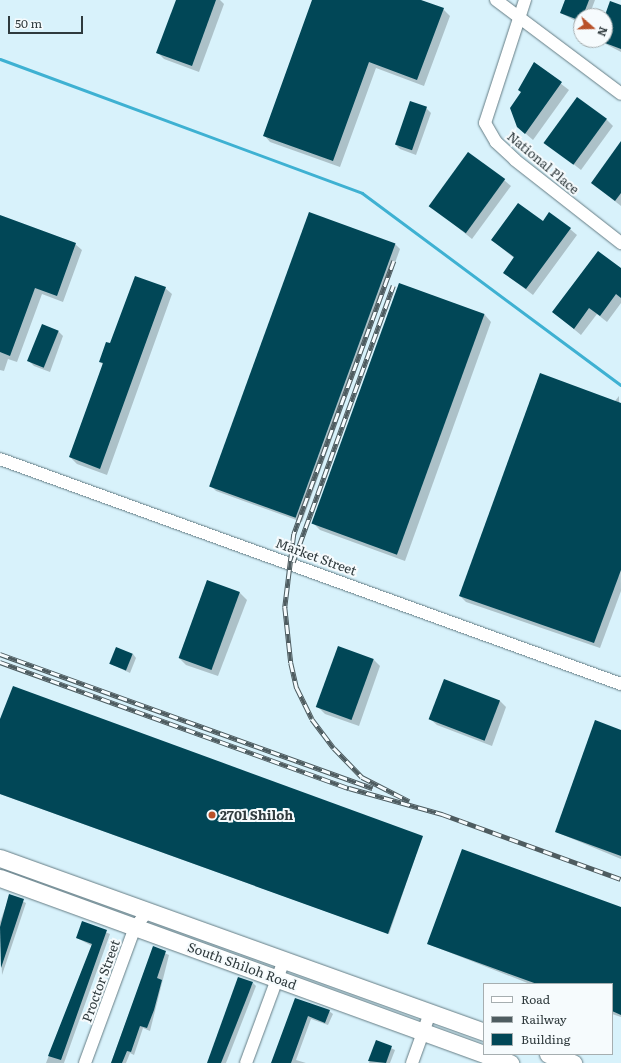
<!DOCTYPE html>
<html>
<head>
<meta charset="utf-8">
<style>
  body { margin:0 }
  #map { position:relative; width:621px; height:1063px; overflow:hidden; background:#d8f2fb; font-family:Literata,serif }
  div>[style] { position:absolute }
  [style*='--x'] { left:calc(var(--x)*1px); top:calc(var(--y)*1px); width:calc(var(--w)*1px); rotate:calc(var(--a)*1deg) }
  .shadow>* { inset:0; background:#0003 }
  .stream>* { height:3px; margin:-1.5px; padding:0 1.5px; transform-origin:1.5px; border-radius:1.5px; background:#3eb1d2 }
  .building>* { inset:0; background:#014757; transform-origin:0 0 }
  .roads { filter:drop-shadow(0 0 1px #647c84) drop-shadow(0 0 1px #647c84) }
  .street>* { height:12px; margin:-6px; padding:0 6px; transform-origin:6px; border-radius:6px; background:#fff }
  .secondary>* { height:17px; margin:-8.5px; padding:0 8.5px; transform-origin:8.5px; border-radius:8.5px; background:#fff }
  .rail>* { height:4.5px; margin-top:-2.25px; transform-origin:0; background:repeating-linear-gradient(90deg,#f6fbfd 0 9px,#4e5c60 0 18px); box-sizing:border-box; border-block:1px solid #4e5c60 }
  .dots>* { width:11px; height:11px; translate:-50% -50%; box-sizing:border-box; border:2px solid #f6fbfd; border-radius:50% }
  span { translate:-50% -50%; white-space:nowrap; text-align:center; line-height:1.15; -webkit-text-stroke:4px #f6fbfd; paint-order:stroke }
  .street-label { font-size:13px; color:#2f3a3d }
  .poi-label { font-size:13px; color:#2f3a3d; font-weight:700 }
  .left { translate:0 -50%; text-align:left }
  .legend { position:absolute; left:483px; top:983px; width:130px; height:72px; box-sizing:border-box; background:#f6fbfd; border:1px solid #a6aeb0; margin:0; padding:5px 7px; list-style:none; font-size:12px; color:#2f3a3d }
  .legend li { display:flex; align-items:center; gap:8px; height:20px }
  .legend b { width:20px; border:1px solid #a6aeb0 }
  .north { position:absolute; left:573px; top:8px; width:40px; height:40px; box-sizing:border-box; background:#f6fbfd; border:1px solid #a6aeb0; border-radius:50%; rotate:110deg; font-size:11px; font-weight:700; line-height:16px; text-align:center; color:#2f3a3d }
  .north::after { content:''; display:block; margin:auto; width:14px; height:18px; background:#b9522a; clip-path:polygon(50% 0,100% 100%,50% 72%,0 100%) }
  .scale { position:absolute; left:8px; top:16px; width:75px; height:18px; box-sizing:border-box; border:2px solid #2f3a3d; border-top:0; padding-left:5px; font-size:12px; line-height:14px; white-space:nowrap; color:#2f3a3d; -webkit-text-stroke:3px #f6fbfd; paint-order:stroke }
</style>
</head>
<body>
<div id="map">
  <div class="shadow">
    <i style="clip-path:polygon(177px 0,220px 0,224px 4px,199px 72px,164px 59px,158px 53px)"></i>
    <i style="clip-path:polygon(313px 0,420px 0,443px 9px,450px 16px,424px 86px,376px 68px,340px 167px,270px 142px,264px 135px)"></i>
    <i style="clip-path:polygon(565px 0,595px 0,589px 16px,581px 16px,581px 24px,561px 13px)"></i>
    <i style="clip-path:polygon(621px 6px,621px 52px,598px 40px,605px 40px,605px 18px)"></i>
    <i style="clip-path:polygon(534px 63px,569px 90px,533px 140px,518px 127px,522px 93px)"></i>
    <i style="clip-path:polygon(426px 108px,431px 113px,416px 155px,400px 149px,395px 144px)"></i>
    <i style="clip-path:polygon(606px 119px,613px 126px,581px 170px,545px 142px)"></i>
    <i style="clip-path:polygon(621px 143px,621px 206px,592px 183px)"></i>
    <i style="clip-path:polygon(504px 180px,511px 186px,472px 239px,430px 205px)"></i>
    <i style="clip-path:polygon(0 216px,75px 244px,82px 250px,63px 302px,42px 294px,17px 362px,8px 359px,4px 371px,0 370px)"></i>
    <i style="clip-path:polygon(543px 222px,570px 229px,577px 235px,533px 295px,504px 273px,514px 258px,492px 240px)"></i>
    <i style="clip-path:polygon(395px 244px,400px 249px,302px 522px,216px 491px,211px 486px)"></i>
    <i style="clip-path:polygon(621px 270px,621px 303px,607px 322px,597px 314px,581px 335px,553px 312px)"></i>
    <i style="clip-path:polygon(400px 284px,485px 315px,491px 322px,405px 561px,320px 530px,313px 523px)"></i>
    <i style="clip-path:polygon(165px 288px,172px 294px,107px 475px,77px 464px,70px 457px,103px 365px,100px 361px,111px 345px)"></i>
    <i style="clip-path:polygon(58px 331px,63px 336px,50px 372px,34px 366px,29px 361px)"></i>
    <i style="clip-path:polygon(619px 396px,621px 591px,600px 648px,466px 602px,460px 596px)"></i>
    <i style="clip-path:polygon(207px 581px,240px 593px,247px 600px,218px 676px,186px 665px,179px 658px)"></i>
    <i style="clip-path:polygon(133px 654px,136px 658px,130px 673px,111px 664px)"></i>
    <i style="clip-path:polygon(373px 659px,380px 666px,359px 726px,325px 714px,318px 707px)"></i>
    <i style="clip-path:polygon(500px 701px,506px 707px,492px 746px,437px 725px,430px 719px)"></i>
    <i style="clip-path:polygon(0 721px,422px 837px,389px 934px,0 794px)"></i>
    <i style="clip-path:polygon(621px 731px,621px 859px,556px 832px)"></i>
    <i style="clip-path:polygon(10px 895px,26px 903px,2px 975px,0 922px)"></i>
    <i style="clip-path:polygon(621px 908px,621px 1017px,612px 1014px,612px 984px,530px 984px,428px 944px)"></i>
    <i style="clip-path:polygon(83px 923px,110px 934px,64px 1063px,46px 1063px,92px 946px,77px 938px)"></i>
    <i style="clip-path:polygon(153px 948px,169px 955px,150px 1031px,143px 1028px,134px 1055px,130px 1053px,126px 1063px,111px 1063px)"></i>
    <i style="clip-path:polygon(253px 983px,256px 986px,226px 1063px,209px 1063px)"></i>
    <i style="clip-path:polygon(295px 1000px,329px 1011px,333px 1014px,328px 1025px,311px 1019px,296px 1060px,306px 1063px,272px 1063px)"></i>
    <i style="clip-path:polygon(376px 1041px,395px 1050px,390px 1063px,369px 1063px)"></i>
  </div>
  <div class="stream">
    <i style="--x:0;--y:59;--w:386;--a:20.3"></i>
    <i style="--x:362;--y:193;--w:322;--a:36.6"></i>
  </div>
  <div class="building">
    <i style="clip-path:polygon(176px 0,216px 0,192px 66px,156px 53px)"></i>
    <i style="clip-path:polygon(312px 0,421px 0,444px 8px,417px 80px,369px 62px,333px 161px,263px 136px)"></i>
    <i style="clip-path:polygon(565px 0,589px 0,581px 21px,560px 13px)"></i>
    <i style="clip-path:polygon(610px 1px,621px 5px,621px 49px,605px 43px,605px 15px)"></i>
    <i style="clip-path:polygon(534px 62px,562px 82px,525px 134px,517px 127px,510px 108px,521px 92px,518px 90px)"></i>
    <i style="left:577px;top:97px;width:37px;height:57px;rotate:36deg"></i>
    <i style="left:410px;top:101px;width:18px;height:46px;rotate:19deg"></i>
    <i style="clip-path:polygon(621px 141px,621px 193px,615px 201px,591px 183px)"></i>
    <i style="left:468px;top:152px;width:46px;height:67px;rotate:36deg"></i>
    <i style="clip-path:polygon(518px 203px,543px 221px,549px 212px,571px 228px,526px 289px,503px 273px,514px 257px,491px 240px)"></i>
    <i style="left:309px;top:212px;width:92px;height:292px;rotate:20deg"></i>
    <i style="clip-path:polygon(0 215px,76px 243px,57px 296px,35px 288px,10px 356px,0 352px)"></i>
    <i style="clip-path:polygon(598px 251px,621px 268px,621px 298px,616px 294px,600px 316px,589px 308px,574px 329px,552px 312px)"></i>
    <i style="clip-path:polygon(135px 276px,166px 287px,100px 469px,69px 457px,103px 363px,99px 362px,106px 342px,110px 343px)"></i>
    <i style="left:399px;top:283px;width:91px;height:256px;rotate:20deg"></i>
    <i style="left:42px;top:324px;width:18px;height:40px;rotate:22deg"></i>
    <i style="clip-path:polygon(540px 373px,621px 403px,621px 570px,594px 643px,459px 596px)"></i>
    <i style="left:207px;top:580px;width:35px;height:83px;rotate:20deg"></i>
    <i style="left:338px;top:646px;width:38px;height:65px;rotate:20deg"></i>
    <i style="left:116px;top:647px;width:18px;height:18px;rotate:22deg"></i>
    <i style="left:444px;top:679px;width:60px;height:43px;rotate:21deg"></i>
    <i style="clip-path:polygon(13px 686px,423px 836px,388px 934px,0 794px,0 719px)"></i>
    <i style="clip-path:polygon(595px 720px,621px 730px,621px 856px,555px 832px)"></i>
    <i style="clip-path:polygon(462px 849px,621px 907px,621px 1015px,612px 1011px,612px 984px,537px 984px,427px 944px)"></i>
    <i style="clip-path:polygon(9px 894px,24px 899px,1px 968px,0 927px)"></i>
    <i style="clip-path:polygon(82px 921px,107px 930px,61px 1060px,48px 1056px,92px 944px,76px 938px)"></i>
    <i style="clip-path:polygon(153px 946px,166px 951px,157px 978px,162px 980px,154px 1010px,147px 1028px,140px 1026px,131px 1052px,127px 1051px,122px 1063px,111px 1063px)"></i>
    <i style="clip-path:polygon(238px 977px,253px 982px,246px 1000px,221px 1063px,207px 1063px)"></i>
    <i style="clip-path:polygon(295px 998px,330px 1010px,325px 1023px,308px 1016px,291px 1063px,271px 1063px)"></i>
    <i style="clip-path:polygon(376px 1040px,392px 1046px,386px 1063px,368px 1061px)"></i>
  </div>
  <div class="roads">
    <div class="street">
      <i style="--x:496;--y:0;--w:156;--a:36.9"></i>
      <i style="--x:525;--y:0;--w:129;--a:108"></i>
      <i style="--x:485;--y:123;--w:22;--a:60"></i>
      <i style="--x:496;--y:142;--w:26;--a:43"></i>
      <i style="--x:515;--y:160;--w:135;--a:38.1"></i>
      <i style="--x:0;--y:459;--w:661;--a:19.92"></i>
      <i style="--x:85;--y:1063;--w:145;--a:-69.8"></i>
      <i style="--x:135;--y:927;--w:21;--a:-51"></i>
      <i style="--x:246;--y:1063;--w:110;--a:-69.7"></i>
      <i style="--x:412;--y:1063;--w:53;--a:-70.2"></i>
    </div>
    <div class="secondary">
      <i style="--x:0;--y:858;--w:514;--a:19.77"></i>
      <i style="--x:0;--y:878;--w:515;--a:19.98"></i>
      <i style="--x:485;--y:1054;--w:27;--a:20"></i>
      <i style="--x:548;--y:1054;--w:27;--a:20"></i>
    </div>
  </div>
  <div class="rail">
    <i style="--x:394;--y:261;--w:291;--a:110.1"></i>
    <i style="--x:294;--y:534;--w:74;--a:97"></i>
    <i style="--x:285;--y:607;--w:56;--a:83.9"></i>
    <i style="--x:291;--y:663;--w:26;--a:77"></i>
    <i style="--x:297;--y:688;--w:34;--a:64"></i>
    <i style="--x:312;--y:719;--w:36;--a:53"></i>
    <i style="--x:334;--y:748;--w:40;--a:46"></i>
    <i style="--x:362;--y:777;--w:53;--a:27.1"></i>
    <i style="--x:293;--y:562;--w:294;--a:-70.1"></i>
    <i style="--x:0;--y:654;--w:396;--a:19.8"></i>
    <i style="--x:0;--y:662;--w:371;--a:19.9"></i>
    <i style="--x:349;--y:788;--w:97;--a:15.6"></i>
    <i style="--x:442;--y:814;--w:190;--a:20"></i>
  </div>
  <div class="dots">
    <i style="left:212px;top:815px;background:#b9522a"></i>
  </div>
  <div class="street-label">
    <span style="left:543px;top:163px;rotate:40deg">National Place</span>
    <span style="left:316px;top:557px;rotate:20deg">Market Street</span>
    <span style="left:242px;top:966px;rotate:20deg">South Shiloh Road</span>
    <span style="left:101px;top:981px;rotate:-70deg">Proctor Street</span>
  </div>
  <div class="poi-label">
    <span class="left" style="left:220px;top:815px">2701 Shiloh</span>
  </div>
  <ul class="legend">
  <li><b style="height:5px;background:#fff"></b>Road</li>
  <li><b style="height:5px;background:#4e5c60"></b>Railway</li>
  <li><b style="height:11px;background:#014757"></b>Building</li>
  </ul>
  <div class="north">N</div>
  <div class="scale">50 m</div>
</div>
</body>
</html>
